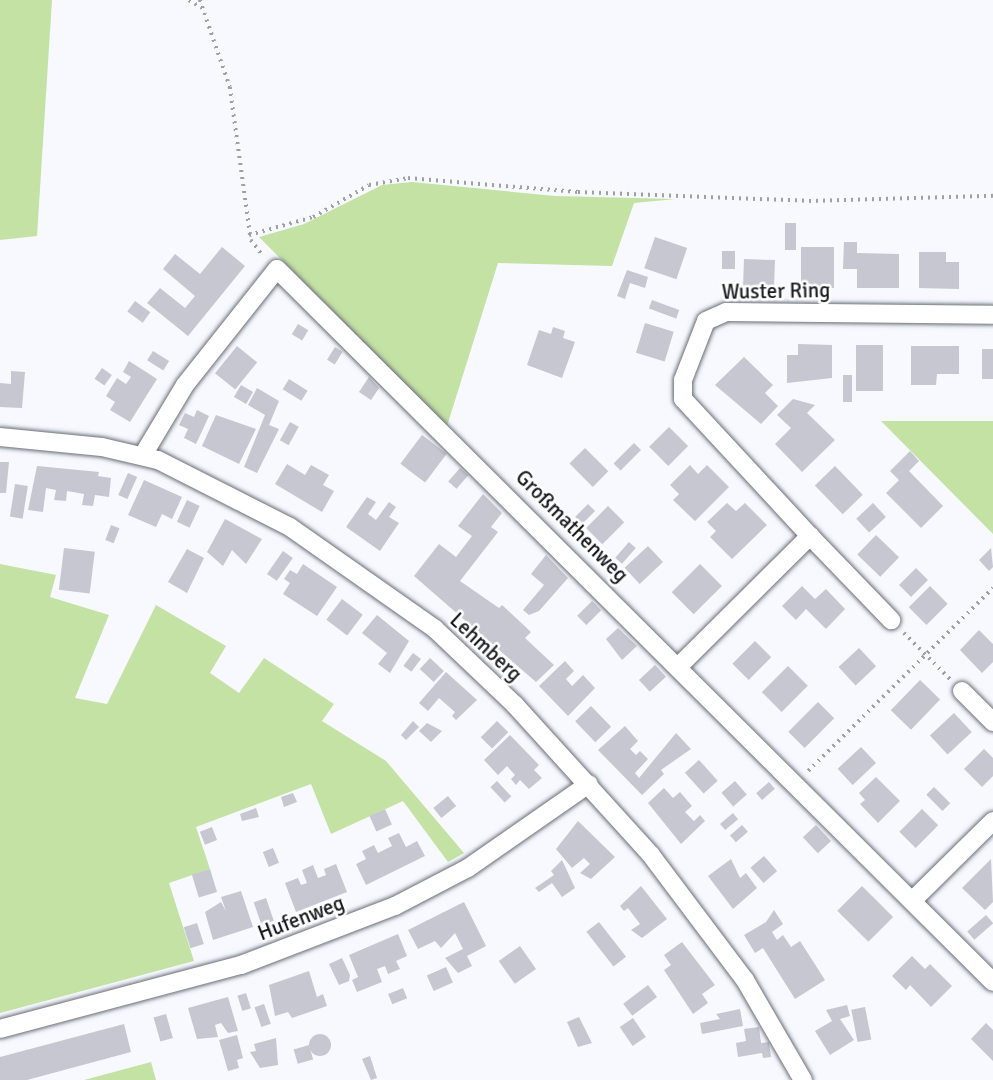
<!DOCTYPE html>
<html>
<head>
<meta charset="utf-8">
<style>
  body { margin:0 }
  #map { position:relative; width:993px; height:1080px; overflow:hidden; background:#f7f9ff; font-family:Signika,sans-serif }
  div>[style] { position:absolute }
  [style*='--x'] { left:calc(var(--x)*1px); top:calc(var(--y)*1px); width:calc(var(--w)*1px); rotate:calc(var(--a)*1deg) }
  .green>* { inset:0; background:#c4e2a4 }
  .building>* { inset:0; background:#c6c7d0; transform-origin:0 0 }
  .round { border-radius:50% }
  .path>* { height:3.5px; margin-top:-1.75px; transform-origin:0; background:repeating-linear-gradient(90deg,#9ea0a4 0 2px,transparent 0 7px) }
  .roads { filter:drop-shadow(0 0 2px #696d75) drop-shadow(0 0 2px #696d75) }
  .street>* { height:18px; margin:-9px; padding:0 9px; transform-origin:9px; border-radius:9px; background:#fff }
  span { translate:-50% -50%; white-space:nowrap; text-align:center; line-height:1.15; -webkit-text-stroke:5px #fff; paint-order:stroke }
  .street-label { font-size:21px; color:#181a1d }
</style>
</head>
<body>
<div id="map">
  <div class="green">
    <i style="clip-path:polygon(0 0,52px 0,37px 236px,0 240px)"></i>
    <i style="clip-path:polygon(412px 182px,555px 196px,676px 199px,634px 203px,612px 266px,498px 263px,447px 426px,259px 237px,304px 224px,382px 185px)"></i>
    <i style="clip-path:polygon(881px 421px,993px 421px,993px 534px)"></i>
    <i style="clip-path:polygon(0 564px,56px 575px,50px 597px,109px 615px,75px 698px,107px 704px,156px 605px,226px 646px,210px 673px,239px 693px,264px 658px,334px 704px,322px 721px,386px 761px,464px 853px,448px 862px,403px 801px,331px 834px,311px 784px,196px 827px,210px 869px,169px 883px,194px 961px,0 1013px)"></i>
    <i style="clip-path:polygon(151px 1062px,156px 1080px,84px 1080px)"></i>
  </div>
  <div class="building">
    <i style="left:785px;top:223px;width:11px;height:27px"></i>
    <i style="left:655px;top:237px;width:34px;height:33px;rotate:19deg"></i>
    <i style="clip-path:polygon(844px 242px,857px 242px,857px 253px,899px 254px,899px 288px,857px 288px,857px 269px,843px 269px)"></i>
    <i style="clip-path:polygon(222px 247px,245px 266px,188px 336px,147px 303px,160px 288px,185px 308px,195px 296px,163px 269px,175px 254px,200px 274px)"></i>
    <i style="left:801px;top:247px;width:33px;height:41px"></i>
    <i style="left:722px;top:251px;width:13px;height:18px"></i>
    <i style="clip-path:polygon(919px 252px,946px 252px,946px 262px,959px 262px,959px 289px,919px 288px)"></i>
    <i style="left:744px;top:259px;width:31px;height:28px;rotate:2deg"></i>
    <i style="clip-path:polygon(627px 270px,648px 277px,645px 288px,630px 283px,625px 299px,617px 296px)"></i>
    <i style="left:652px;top:300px;width:29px;height:9px;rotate:20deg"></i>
    <i style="left:135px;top:301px;width:19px;height:13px;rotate:36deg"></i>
    <i style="left:645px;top:323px;width:30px;height:31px;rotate:17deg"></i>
    <i style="left:298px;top:324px;width:12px;height:12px;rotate:31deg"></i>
    <i style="clip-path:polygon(553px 327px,565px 331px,563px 338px,575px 342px,562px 378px,527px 365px,539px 330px,551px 334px)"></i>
    <i style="clip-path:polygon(798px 344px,832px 345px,832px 378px,787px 383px,787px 355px,798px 355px)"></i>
    <i style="left:856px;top:345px;width:27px;height:46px"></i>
    <i style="left:237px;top:346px;width:26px;height:35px;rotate:39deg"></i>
    <i style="clip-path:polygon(911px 346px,959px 346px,959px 374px,937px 374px,936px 385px,911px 385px)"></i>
    <i style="left:335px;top:347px;width:9px;height:15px;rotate:32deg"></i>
    <i style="left:982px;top:349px;width:11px;height:30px"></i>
    <i style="left:153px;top:351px;width:19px;height:11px;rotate:32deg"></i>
    <i style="clip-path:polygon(744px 357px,773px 385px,765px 393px,778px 406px,761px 424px,715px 385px)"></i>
    <i style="clip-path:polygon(129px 361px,157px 379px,130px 422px,110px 410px,115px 402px,106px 396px,117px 378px,126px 384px,131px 377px,123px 372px)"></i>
    <i style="left:102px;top:368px;width:12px;height:13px;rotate:35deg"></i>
    <i style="clip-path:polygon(11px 371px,25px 372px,22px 408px,0 407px,0 383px,11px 384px)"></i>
    <i style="left:843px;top:375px;width:9px;height:27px"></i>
    <i style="clip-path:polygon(369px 377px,379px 388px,371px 400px,359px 392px)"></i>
    <i style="left:289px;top:379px;width:22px;height:12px;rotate:32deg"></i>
    <i style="left:241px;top:385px;width:14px;height:14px;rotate:30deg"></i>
    <i style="clip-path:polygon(257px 388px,279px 401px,269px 425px,279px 429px,257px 473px,244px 467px,265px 415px,248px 405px)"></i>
    <i style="clip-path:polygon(793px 399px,815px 405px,807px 413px,835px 440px,802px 472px,775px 444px,791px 428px,777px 415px)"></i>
    <i style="clip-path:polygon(197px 410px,209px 416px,196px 444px,184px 438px,188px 429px,179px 425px,185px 413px,194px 417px)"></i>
    <i style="clip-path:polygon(216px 415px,256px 429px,239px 464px,202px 446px)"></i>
    <i style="left:290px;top:422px;width:10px;height:21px;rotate:29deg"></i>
    <i style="left:669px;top:427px;width:27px;height:28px;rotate:45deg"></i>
    <i style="left:422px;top:435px;width:31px;height:36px;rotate:37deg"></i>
    <i style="left:634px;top:443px;width:10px;height:29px;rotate:45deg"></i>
    <i style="left:585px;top:448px;width:33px;height:22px;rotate:45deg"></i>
    <i style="clip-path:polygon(910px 451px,919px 461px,909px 471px,943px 506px,921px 528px,886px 493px,899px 480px,890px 471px)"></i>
    <i style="clip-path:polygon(0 462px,9px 462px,6px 493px,0 493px)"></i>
    <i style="clip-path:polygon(287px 464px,305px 475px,311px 465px,329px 475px,323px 485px,334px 491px,322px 512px,275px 484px)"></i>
    <i style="clip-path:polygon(690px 465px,698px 474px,707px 465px,729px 487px,695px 521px,673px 500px,679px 494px,670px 485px)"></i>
    <i style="clip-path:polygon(37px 466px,99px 472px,98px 476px,111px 478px,109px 497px,95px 495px,93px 506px,82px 505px,84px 494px,67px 491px,66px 501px,54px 500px,56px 490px,46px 488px,43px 512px,28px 510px)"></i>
    <i style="left:835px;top:466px;width:40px;height:28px;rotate:46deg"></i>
    <i style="left:460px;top:468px;width:11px;height:18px;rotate:41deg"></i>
    <i style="left:128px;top:473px;width:10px;height:24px;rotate:24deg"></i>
    <i style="clip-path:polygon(144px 480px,182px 497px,172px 519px,162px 514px,156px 527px,128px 515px)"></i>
    <i style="left:15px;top:484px;width:13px;height:33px;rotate:9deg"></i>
    <i style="clip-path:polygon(483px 494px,502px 513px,491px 527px,498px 532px,460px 581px,499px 608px,502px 605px,531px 632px,525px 638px,554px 665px,536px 682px,414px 576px,439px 544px,456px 557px,472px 536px,458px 526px)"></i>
    <i style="clip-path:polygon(367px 497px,376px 502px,368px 514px,376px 520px,389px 502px,396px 507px,389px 517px,399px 523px,380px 551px,346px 527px)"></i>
    <i style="left:187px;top:500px;width:14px;height:24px;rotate:25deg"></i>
    <i style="clip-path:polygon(727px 503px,736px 511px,745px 503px,767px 525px,732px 559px,710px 537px,716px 531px,707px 522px)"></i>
    <i style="left:873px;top:503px;width:19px;height:23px;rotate:47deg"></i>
    <i style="left:588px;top:504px;width:10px;height:18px;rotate:45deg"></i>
    <i style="left:608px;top:506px;width:23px;height:31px;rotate:45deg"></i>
    <i style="clip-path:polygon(225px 519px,262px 539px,246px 564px,232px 550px,223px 566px,207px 552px)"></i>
    <i style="left:111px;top:525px;width:9px;height:16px;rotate:21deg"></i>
    <i style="left:876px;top:535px;width:32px;height:27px;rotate:44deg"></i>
    <i style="left:629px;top:542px;width:9px;height:21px;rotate:41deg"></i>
    <i style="left:648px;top:546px;width:22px;height:32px;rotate:47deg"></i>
    <i style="left:64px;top:548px;width:31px;height:42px;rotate:7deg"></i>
    <i style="clip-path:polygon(991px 548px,993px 567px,989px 571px,979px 560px)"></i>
    <i style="clip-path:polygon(187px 549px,204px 558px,187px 593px,168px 582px)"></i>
    <i style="left:283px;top:551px;width:12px;height:28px;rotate:35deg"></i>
    <i style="clip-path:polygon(546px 555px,568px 578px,539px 611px,529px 615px,523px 610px,544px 585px,531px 574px)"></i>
    <i style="clip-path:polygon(303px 564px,337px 587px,317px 616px,283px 594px,290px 583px,284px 579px,290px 570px,297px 574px)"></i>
    <i style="left:700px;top:564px;width:31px;height:40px;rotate:45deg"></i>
    <i style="left:916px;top:568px;width:17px;height:24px;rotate:45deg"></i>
    <i style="clip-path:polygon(802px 586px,815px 599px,826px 589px,845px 609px,826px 629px,806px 609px,796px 620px,782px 606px)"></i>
    <i style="left:930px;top:586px;width:25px;height:30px;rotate:45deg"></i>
    <i style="left:342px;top:599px;width:26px;height:26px;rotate:37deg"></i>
    <i style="left:592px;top:601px;width:13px;height:21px;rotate:45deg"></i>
    <i style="clip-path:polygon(377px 615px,409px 641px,390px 673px,378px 664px,387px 653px,362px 633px)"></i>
    <i style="clip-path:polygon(618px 628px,637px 646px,622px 660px,606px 639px)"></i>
    <i style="clip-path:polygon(979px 630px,993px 644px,993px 662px,982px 673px,960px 650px)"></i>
    <i style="left:755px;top:641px;width:23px;height:32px;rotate:45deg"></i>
    <i style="left:859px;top:648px;width:25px;height:28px;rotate:47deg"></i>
    <i style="left:413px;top:653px;width:10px;height:16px;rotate:37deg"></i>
    <i style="left:430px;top:658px;width:19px;height:15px;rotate:43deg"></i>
    <i style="clip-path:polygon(565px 661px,574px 671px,566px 679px,572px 686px,583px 675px,595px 688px,568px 716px,539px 686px)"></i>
    <i style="left:655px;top:665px;width:16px;height:22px;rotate:47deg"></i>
    <i style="left:788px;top:666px;width:28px;height:37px;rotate:45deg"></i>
    <i style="clip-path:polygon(446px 672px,477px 700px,456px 720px,452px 716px,455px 712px,439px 698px,428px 711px,419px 703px)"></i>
    <i style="left:920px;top:680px;width:28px;height:42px;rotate:44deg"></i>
    <i style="left:818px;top:702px;width:23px;height:42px;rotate:45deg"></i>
    <i style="left:591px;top:706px;width:29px;height:22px;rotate:46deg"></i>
    <i style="left:954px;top:713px;width:26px;height:33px;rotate:47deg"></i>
    <i style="clip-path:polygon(413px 721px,419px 727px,406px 740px,401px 735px)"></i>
    <i style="left:497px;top:721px;width:16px;height:23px;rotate:45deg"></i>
    <i style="clip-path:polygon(427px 723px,442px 731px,431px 742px,419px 731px)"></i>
    <i style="clip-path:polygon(625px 726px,638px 741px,630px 749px,636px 755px,640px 751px,648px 759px,635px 773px,639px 778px,676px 733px,691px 749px,661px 770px,664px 774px,642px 795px,598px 750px)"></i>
    <i style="clip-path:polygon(510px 735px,539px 765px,534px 770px,542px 778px,529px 789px,520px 780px,516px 785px,511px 779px,515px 775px,507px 766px,498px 775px,484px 760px)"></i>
    <i style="left:861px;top:747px;width:22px;height:32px;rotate:47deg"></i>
    <i style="clip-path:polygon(984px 749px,993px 758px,993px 776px,982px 787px,964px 769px)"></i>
    <i style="left:699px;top:760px;width:28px;height:19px;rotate:48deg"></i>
    <i style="clip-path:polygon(876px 777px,900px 801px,878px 823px,860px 804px,865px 800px,859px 793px)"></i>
    <i style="left:497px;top:781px;width:21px;height:9px;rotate:47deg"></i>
    <i style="left:735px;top:781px;width:18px;height:18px;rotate:49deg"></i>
    <i style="left:769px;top:782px;width:9px;height:17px;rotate:49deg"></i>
    <i style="left:934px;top:787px;width:23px;height:11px;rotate:45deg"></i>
    <i style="clip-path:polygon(664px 788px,673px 798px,680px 792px,692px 806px,685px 812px,694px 821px,700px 815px,705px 821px,681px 844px,648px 803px)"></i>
    <i style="clip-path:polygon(293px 793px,297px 802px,284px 807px,281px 797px)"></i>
    <i style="left:448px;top:796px;width:13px;height:19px;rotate:51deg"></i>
    <i style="clip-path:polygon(256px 808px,259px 817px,242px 821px,240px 814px)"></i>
    <i style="left:385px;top:809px;width:17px;height:17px;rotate:66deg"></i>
    <i style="left:922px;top:809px;width:23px;height:32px;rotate:45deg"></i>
    <i style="left:733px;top:813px;width:8px;height:17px;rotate:50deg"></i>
    <i style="clip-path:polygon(578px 821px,615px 857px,591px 879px,580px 873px,590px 864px,584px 858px,572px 868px,556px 849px)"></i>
    <i style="left:742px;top:825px;width:9px;height:16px;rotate:49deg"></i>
    <i style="left:816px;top:825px;width:22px;height:18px;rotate:47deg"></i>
    <i style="left:212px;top:827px;width:14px;height:13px;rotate:69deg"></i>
    <i style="clip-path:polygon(399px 833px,406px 847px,417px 841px,425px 856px,366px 885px,356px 864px,366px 859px,362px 851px,374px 845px,378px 853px,392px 846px,388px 838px)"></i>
    <i style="left:273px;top:848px;width:16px;height:11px;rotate:68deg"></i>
    <i style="left:764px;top:856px;width:20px;height:18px;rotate:49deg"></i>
    <i style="clip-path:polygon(731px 859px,740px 878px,746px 873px,757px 888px,733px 909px,708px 876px)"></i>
    <i style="clip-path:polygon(991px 859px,993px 902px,985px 910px,962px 888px)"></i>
    <i style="clip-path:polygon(562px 860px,575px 888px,562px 897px,552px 883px,539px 892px,535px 888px,554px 875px,551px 871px)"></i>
    <i style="clip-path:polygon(336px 864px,347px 892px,296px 912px,285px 883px,298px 878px,301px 885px,307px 883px,302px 870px,313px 865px,318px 878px,326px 875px,324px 869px)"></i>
    <i style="left:210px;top:869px;width:24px;height:19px;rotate:73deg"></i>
    <i style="clip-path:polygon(641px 886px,667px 919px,642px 938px,631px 930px,640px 924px,628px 908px,624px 911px,620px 906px)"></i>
    <i style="left:862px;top:886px;width:44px;height:35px;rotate:45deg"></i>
    <i style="clip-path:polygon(241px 891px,253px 927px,213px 940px,205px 912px,221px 902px,226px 911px,221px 897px)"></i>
    <i style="left:266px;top:898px;width:24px;height:13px;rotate:71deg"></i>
    <i style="clip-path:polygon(464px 902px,486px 946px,467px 956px,472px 966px,458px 973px,445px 958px,463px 949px,455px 933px,441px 948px,435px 941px,418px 949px,408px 930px)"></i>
    <i style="clip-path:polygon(774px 910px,783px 924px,772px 932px,777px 940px,783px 935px,791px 947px,800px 941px,825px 980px,795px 999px,763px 948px,755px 953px,744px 935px,766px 922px)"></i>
    <i style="left:986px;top:915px;width:11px;height:25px;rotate:49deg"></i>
    <i style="left:599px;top:922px;width:44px;height:16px;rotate:52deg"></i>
    <i style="left:197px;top:923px;width:22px;height:14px;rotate:72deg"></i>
    <i style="clip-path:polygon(398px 934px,407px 956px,396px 961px,400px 969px,388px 974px,385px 966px,377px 969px,382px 982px,357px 992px,352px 980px,358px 977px,349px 955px)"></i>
    <i style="clip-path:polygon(682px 942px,715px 985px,702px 994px,708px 1003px,693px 1014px,664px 970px,671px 965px,664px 955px)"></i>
    <i style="left:520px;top:946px;width:28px;height:26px;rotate:55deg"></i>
    <i style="clip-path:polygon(912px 956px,925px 969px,930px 964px,952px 986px,931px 1007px,910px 985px,906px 990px,892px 976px)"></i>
    <i style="clip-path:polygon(342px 958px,350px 975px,349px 981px,339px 985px,329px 964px)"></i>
    <i style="left:446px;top:967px;width:17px;height:21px;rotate:66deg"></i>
    <i style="clip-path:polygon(309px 971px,317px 997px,323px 994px,327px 1006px,292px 1018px,288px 1012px,275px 1016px,269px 985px)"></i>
    <i style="left:648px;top:985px;width:15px;height:31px;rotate:53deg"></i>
    <i style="left:403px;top:988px;width:11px;height:16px;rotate:68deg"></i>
    <i style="left:246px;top:993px;width:16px;height:9px;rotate:72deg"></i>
    <i style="clip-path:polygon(228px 997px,238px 1031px,228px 1033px,221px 1023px,215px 1025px,218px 1037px,197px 1039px,188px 1008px)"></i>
    <i style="left:264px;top:1004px;width:21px;height:10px;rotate:71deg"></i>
    <i style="clip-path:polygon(847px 1005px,850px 1016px,840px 1019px,854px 1040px,830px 1055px,815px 1031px,832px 1021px,826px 1010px)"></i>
    <i style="left:865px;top:1007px;width:33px;height:14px;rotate:79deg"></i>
    <i style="clip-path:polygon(740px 1009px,743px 1026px,702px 1034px,700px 1023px,720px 1019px,716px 1014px)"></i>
    <i style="left:166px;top:1014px;width:25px;height:13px;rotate:74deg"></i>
    <i style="clip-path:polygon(579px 1017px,592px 1043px,578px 1047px,567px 1022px)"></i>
    <i style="left:633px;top:1018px;width:23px;height:16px;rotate:56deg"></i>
    <i style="clip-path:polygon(986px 1023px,993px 1030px,993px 1061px,971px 1039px)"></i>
    <i style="clip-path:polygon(124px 1024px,131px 1052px,27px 1080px,0 1080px,0 1057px)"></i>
    <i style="clip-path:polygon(759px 1027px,761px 1043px,769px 1042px,771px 1057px,763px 1058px,762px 1053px,738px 1057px,736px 1043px,746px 1041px,744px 1029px)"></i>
    <i class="round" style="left:309px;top:1034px;width:22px;height:22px"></i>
    <i style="clip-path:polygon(237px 1035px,243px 1058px,237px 1060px,239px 1068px,228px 1071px,219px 1040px)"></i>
    <i style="clip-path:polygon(276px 1038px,278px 1065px,260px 1068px,250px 1052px,256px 1051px,254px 1044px)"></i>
    <i style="left:309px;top:1045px;width:15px;height:16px;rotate:74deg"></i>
    <i style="clip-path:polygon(370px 1056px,377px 1078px,371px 1080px,362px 1059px)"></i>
  </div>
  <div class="path">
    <i style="--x:189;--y:0;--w:15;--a:32"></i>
    <i style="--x:200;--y:0;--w:92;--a:71"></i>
    <i style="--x:230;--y:87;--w:154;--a:82.2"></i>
    <i style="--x:251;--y:240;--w:20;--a:53"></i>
    <i style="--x:249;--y:235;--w:66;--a:-15.7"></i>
    <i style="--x:313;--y:217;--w:64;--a:-29.7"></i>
    <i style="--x:369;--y:185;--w:40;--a:-10"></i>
    <i style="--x:408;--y:178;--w:171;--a:4.7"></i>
    <i style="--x:578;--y:192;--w:231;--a:2.2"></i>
    <i style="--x:809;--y:201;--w:184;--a:-1.6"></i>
    <i style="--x:904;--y:633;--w:66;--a:45"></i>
    <i style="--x:808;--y:771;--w:260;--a:-44.7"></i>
  </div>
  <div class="roads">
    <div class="street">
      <i style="--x:0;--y:437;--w:102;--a:5.6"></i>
      <i style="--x:102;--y:447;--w:57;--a:13.1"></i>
      <i style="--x:158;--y:460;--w:148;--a:26.9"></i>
      <i style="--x:290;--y:527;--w:177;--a:35.1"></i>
      <i style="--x:435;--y:629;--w:110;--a:43.5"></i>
      <i style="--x:515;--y:705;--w:202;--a:47.8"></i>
      <i style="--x:651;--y:855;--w:156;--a:53.1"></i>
      <i style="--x:745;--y:980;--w:116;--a:59.9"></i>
      <i style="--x:143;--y:455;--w:82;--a:-59"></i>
      <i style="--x:185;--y:385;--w:148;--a:-51.6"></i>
      <i style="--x:277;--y:269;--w:1010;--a:44.88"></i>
      <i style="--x:810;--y:536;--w:117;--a:46"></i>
      <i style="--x:679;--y:666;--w:185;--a:-44.8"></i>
      <i style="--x:810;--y:536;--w:187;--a:-132.8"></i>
      <i style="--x:683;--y:399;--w:19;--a:-90"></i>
      <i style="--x:683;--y:380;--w:63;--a:-68.7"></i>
      <i style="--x:706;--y:321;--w:22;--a:-24"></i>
      <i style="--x:726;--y:312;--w:267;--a:0.6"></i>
      <i style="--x:962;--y:691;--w:44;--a:45"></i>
      <i style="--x:912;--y:901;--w:114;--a:-44.6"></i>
      <i style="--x:0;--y:1029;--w:249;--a:-14.9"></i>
      <i style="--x:241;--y:965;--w:165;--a:-21"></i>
      <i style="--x:395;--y:906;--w:82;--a:-27.5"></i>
      <i style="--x:468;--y:868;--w:147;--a:-34.8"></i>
    </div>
  </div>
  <div class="street-label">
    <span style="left:776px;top:291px;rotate:-1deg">Wuster Ring</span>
    <span style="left:572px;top:526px;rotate:45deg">Großmathenweg</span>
    <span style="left:486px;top:647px;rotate:43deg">Lehmberg</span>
    <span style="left:301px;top:918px;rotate:-21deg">Hufenweg</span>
  </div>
</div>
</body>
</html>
